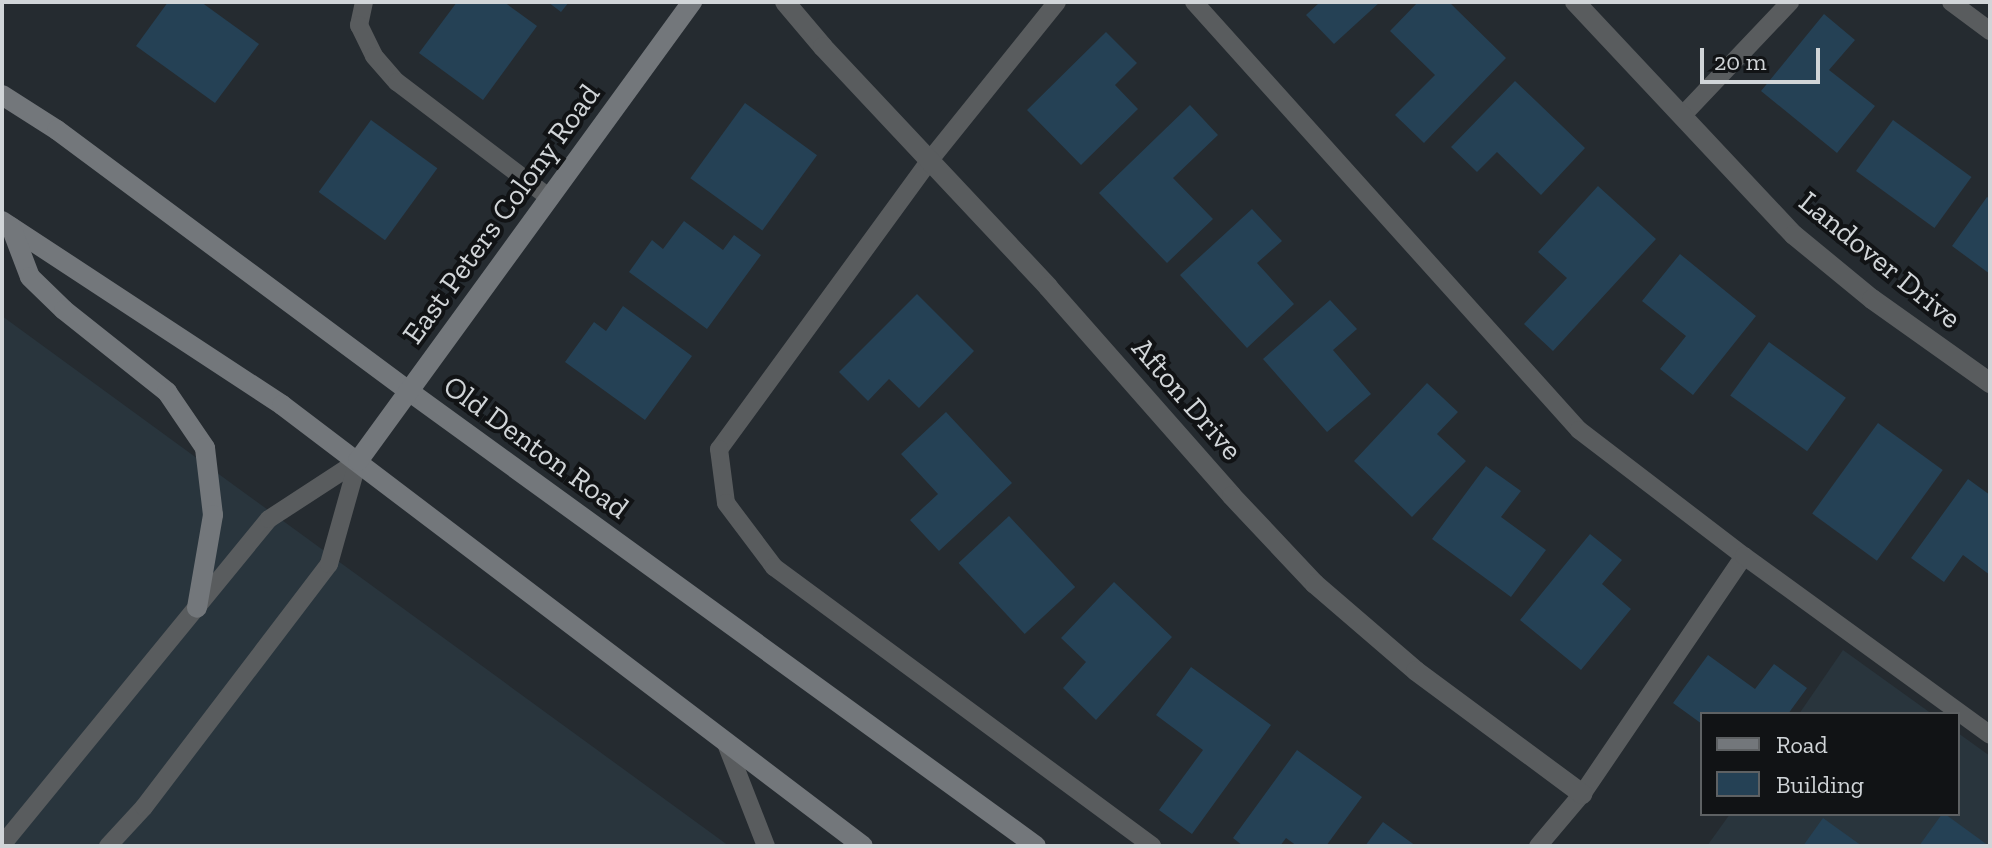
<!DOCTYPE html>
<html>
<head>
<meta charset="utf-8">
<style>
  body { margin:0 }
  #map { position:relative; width:1992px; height:848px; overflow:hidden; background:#252b30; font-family:"Zilla Slab",serif }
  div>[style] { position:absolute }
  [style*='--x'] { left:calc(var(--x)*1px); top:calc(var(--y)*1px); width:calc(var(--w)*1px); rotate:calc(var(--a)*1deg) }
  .built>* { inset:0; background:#29353d }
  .building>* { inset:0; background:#254155; transform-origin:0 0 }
  .lane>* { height:18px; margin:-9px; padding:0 9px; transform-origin:9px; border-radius:9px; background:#595c5e }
  .street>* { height:20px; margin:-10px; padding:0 10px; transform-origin:10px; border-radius:10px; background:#595c5e }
  .secondary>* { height:20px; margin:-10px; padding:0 10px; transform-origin:10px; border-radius:10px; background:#73777b }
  span { translate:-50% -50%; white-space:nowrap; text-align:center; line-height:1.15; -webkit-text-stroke:8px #111315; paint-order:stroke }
  .street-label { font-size:30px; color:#d1d5d8 }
  .frame { position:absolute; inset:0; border:4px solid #d1d5d8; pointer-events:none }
  .legend { position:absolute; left:1700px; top:712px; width:260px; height:104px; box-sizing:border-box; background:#111315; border:2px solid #5e6163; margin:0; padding:10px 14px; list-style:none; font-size:24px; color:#d1d5d8 }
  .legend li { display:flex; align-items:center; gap:16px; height:40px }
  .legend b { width:40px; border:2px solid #5e6163 }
  .scale { position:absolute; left:1700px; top:48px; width:120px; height:36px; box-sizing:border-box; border:4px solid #d1d5d8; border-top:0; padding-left:10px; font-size:24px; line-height:28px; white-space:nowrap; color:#d1d5d8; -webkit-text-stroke:6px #111315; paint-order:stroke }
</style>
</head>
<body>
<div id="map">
  <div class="built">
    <i style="clip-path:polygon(2px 316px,729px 846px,2px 846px)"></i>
    <i style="clip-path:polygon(1843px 650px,1932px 714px,1799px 714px)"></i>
    <i style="clip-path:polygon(1958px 733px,1990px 756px,1990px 846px,1707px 846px,1730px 814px,1958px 814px)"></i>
  </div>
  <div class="building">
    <i style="clip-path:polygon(168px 2px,201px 2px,259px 44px,215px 103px,136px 46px)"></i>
    <i style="clip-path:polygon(457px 2px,504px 2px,537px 26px,483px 100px,419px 53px)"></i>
    <i style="clip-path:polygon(548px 2px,569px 2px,561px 12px)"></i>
    <i style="clip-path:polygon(1320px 2px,1380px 2px,1334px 44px,1306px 15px)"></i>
    <i style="clip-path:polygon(1418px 2px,1449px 2px,1506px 58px,1424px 143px,1395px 115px,1435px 75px,1390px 31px)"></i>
    <i style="clip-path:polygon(1824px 14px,1855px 40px,1829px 70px,1875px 106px,1837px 153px,1761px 91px)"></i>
    <i style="clip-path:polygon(1106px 32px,1137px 63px,1115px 85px,1138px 109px,1081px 165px,1027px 110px)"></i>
    <i style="clip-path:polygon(1515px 81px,1585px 148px,1541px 195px,1497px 152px,1477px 172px,1451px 147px)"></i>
    <i style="left:745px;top:103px;width:89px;height:93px;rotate:36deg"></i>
    <i style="clip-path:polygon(1190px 105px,1218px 135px,1173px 178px,1213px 219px,1167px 263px,1099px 193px)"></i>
    <i style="left:371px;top:120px;width:82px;height:89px;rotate:36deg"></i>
    <i style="left:1893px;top:120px;width:97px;height:63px;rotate:36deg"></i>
    <i style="clip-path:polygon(1598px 186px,1656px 239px,1553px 351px,1524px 324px,1567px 278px,1538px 252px)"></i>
    <i style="clip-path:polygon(1987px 197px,1990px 199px,1990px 274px,1952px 246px)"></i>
    <i style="clip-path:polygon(1252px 209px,1282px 241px,1257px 263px,1294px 304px,1247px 348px,1180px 275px)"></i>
    <i style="clip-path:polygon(684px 221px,723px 250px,734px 235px,761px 255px,707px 329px,629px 272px,652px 240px,663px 249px)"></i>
    <i style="clip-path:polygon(1680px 254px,1756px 316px,1693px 395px,1660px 369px,1686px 336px,1642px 301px)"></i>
    <i style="clip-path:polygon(917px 294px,974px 351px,919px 408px,889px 379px,868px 401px,839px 372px)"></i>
    <i style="clip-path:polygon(1330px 300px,1357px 329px,1333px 350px,1371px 394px,1327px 432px,1263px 359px)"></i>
    <i style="clip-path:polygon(623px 306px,692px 356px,645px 420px,565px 362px,594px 322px,606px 331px)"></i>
    <i style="left:1769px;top:342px;width:95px;height:66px;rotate:36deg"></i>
    <i style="clip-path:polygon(1427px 383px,1458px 412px,1437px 434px,1466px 461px,1412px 517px,1354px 461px)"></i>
    <i style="clip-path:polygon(946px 412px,1012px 483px,939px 551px,910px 520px,938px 494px,901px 454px)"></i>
    <i style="left:1878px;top:423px;width:80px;height:112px;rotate:36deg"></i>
    <i style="clip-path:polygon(1486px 466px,1521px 491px,1501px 517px,1546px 550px,1511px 597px,1432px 539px)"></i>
    <i style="clip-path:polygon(1968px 479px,1990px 495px,1990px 575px,1963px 555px,1944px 582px,1911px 558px)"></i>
    <i style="left:1009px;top:516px;width:97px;height:69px;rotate:47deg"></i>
    <i style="clip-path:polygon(1590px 534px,1622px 560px,1602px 584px,1631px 609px,1581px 670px,1520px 620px)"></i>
    <i style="clip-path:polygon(1114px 582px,1172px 637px,1096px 720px,1063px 688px,1086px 662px,1061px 638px)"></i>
    <i style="clip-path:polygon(1708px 655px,1755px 689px,1774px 664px,1807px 688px,1788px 714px,1702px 714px,1702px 724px,1673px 703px)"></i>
    <i style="clip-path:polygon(1191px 667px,1271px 725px,1192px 834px,1159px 810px,1203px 750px,1156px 715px)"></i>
    <i style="clip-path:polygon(1297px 750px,1362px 797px,1326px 846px,1297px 846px,1286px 838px,1280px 846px,1243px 846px,1233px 838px)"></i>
    <i style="clip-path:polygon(1942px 814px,1945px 814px,1989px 846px,1919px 846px)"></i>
    <i style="clip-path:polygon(1823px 818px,1862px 846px,1803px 846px)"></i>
    <i style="clip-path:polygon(1383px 822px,1416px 846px,1365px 846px)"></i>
  </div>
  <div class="lane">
    <i style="--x:364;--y:2;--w:24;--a:102"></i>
    <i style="--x:359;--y:25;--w:34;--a:64"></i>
    <i style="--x:374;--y:56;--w:35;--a:49"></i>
    <i style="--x:397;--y:82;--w:192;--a:37.2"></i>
    <i style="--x:1057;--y:2;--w:203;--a:128.8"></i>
    <i style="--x:930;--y:160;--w:358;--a:126.1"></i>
    <i style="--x:719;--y:449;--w:54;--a:82.6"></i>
    <i style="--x:726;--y:503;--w:80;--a:53.1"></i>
    <i style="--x:774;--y:567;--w:470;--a:36.4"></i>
    <i style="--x:1194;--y:2;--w:576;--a:48.03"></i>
    <i style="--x:1579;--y:430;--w:208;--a:37.4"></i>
    <i style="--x:1744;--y:556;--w:288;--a:124.2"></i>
    <i style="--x:1582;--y:794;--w:68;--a:130.2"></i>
    <i style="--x:1951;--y:2;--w:49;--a:36.6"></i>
    <i style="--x:1682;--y:116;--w:157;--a:-46.5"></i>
    <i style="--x:1744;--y:556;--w:304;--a:36"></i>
    <i style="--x:725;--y:741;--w:113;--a:68.7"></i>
    <i style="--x:2;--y:845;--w:421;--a:-50.7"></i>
    <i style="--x:269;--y:519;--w:106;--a:-33.1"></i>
    <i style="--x:108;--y:846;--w:53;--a:-47.3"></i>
    <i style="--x:144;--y:807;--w:305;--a:-52.7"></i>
    <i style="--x:329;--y:564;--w:107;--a:-74.3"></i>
  </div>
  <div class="street">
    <i style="--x:785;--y:2;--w:59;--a:49.8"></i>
    <i style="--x:823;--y:47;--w:329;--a:46.8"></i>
    <i style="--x:1048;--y:287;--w:278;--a:48.6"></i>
    <i style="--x:1232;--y:496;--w:121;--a:46.7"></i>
    <i style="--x:1315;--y:584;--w:133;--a:40.7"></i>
    <i style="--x:1416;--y:671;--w:207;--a:36.5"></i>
    <i style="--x:1575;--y:2;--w:320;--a:46.8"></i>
    <i style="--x:1794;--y:235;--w:101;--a:39.4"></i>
    <i style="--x:1872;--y:299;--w:145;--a:35.4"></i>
  </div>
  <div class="secondary">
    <i style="--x:2;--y:95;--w:65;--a:32.5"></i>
    <i style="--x:57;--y:130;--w:440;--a:36.6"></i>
    <i style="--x:410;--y:392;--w:773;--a:35.95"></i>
    <i style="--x:2;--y:221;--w:335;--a:33.3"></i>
    <i style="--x:282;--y:405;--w:729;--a:37.2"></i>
    <i style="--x:11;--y:227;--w:53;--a:69.2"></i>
    <i style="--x:30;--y:277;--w:47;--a:44.1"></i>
    <i style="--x:64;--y:310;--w:132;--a:38.5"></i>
    <i style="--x:167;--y:392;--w:68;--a:55.8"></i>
    <i style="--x:205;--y:448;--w:67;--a:83.2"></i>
    <i style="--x:213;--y:515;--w:94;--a:99.8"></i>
    <i style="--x:358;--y:461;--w:568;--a:-53.96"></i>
  </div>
  <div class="street-label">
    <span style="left:501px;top:214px;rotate:-54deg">East Peters Colony Road</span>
    <span style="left:1880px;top:260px;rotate:39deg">Landover Drive</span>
    <span style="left:1187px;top:399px;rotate:49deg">Afton Drive</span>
    <span style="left:536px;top:447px;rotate:36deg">Old Denton Road</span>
  </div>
  <div class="frame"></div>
  <ul class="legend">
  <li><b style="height:10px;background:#73777b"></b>Road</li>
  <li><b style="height:22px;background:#254155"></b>Building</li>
  </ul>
  <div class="scale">20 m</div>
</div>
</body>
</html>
